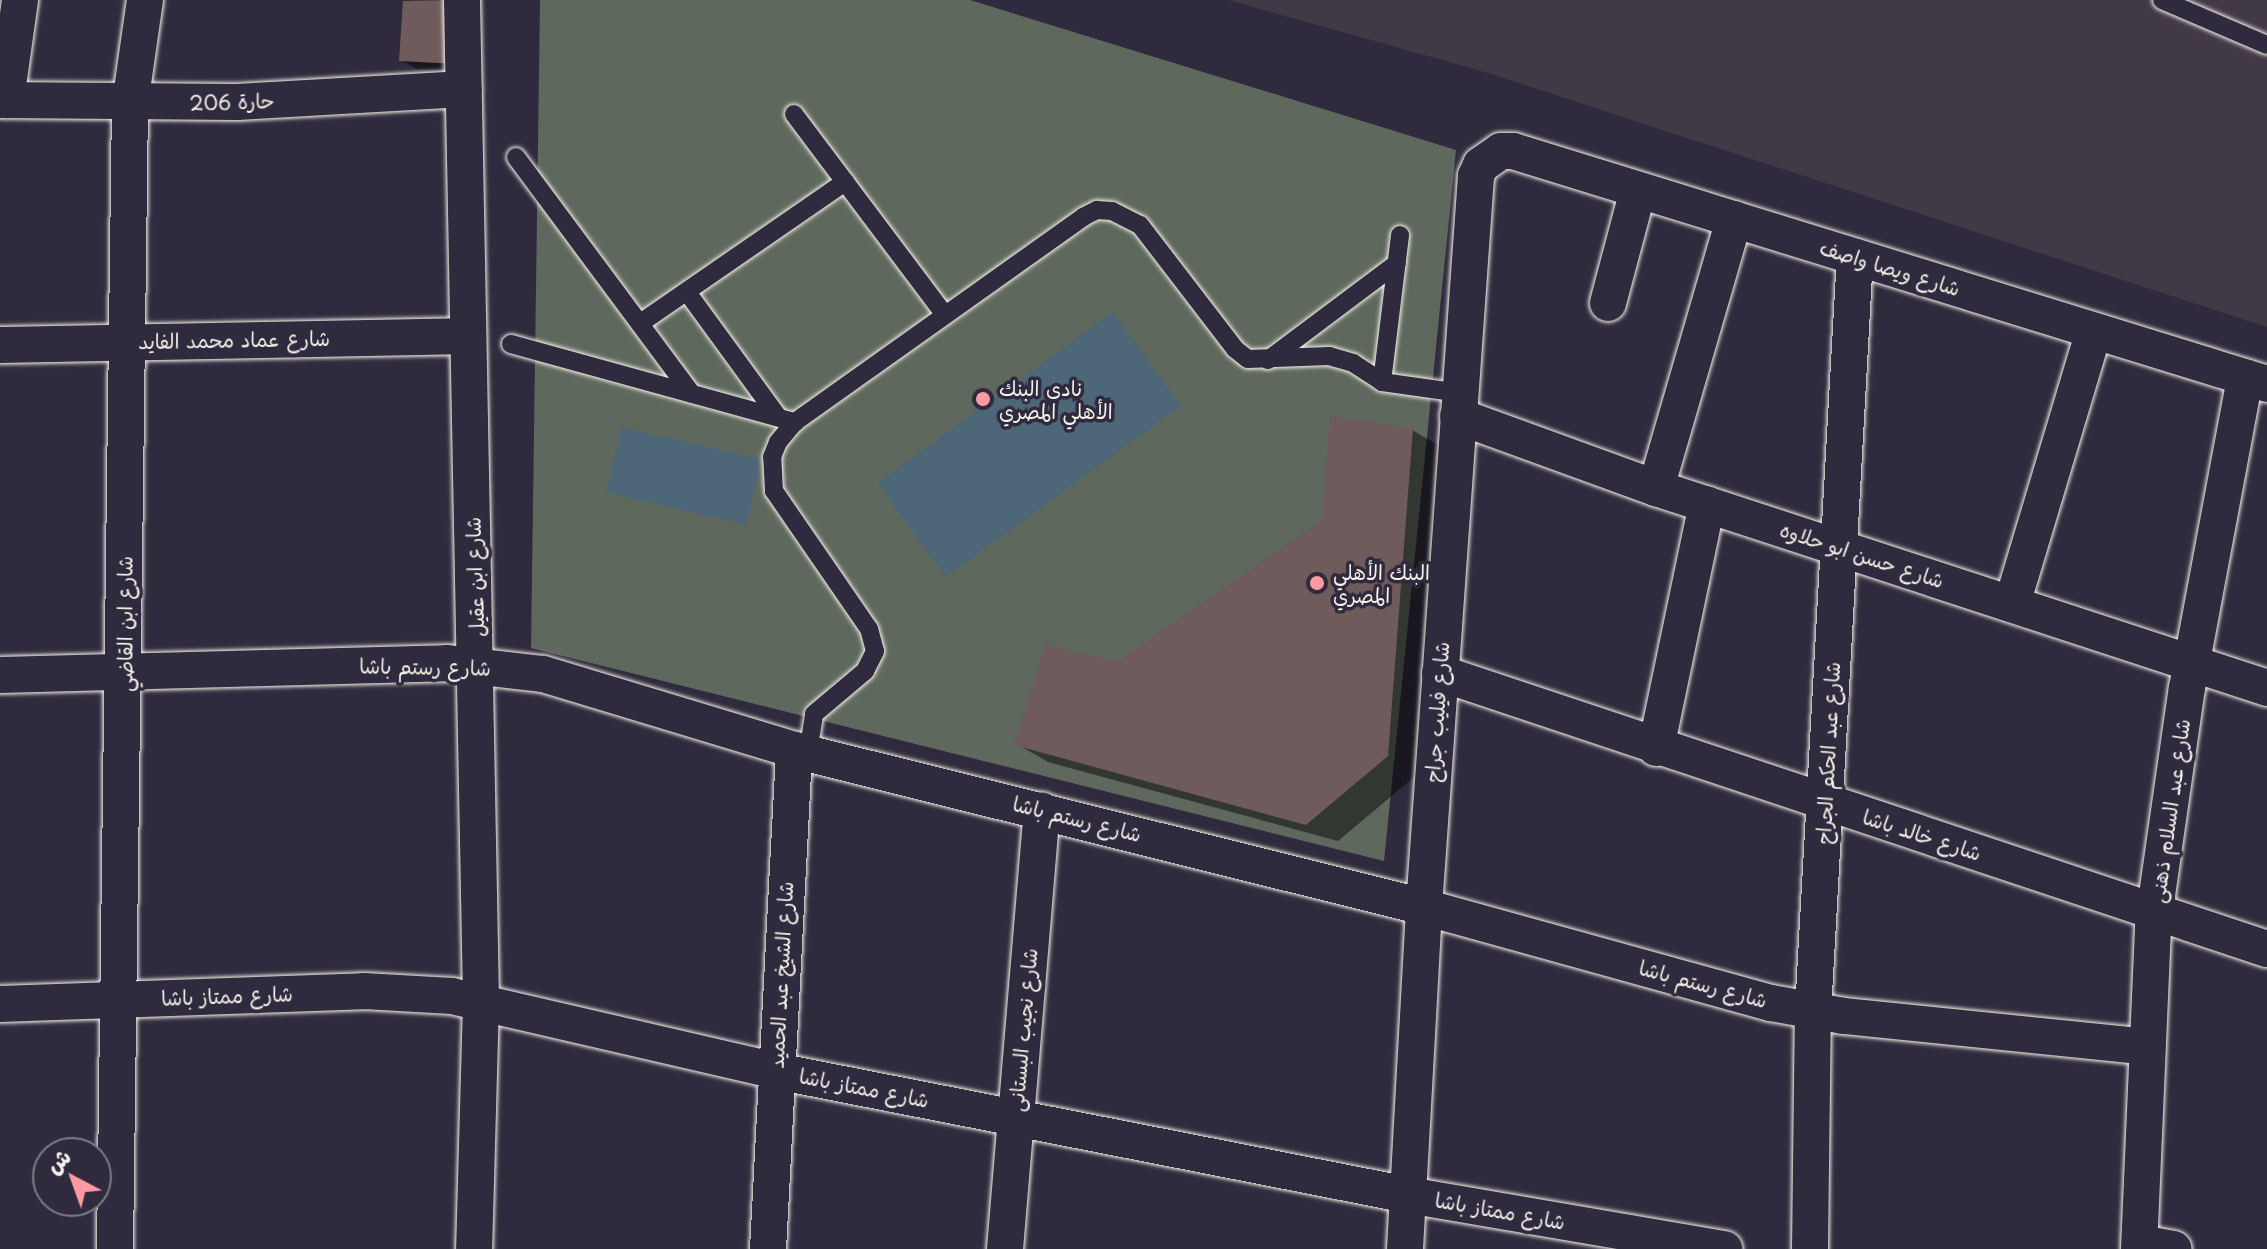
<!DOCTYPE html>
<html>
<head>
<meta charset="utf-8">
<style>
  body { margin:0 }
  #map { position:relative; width:2267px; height:1249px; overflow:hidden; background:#2f2a3d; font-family:"Playpen Sans","Playpen Sans Arabic",sans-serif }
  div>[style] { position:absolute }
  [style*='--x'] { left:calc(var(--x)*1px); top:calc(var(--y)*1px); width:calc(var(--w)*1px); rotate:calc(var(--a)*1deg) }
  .built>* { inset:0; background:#423946 }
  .green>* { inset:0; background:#5e685c }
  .water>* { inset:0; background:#4e6778; transform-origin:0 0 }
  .shadow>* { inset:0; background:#0007 }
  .building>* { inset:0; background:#6f5b5c }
  .roads { filter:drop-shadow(0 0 2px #f4f1e8) drop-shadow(0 0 2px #f4f1e8) }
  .lane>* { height:18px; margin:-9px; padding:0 9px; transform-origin:9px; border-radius:9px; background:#2f2a3d }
  .street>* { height:36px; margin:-18px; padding:0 18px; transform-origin:18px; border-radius:18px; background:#2f2a3d }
  .dots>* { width:22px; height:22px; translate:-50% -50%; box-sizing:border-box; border:4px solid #2f2a3d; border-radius:50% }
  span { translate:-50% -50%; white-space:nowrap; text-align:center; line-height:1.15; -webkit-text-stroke:7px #2f2a3d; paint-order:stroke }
  .street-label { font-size:20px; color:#f4f1e8 }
  .poi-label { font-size:20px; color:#f4f1e8 }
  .left { translate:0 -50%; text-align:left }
  .north { position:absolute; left:32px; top:1137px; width:80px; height:80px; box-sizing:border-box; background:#2f2a3d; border:2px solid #7e7a81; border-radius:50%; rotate:319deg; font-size:22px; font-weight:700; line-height:32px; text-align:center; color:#f4f1e8 }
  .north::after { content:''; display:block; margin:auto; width:28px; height:36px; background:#ff9aa2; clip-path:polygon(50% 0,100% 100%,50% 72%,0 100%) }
</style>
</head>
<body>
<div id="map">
  <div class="built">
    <i style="clip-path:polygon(1228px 0,2267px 0,2267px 327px,1485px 72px)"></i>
  </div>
  <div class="green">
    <i style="clip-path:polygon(540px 0,970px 0,1456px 150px,1384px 861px,531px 648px)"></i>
  </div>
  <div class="water">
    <i style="left:1113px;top:312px;width:116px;height:291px;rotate:54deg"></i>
    <i style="left:621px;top:427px;width:144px;height:67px;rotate:13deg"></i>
  </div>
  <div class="shadow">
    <i style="clip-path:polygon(405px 3px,472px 72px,417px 69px,401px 60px)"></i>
    <i style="clip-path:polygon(1412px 430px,1443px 448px,1419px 773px,1338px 841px,1048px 762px,1017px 744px,1119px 664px,1324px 521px)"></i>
  </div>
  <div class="building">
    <i style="clip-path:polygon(453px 0,457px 64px,399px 61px,403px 1px)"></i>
    <i style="clip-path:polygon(1330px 416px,1413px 428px,1388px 756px,1306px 825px,1014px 745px,1045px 645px,1118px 661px,1322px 520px)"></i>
  </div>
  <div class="roads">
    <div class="lane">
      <i style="--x:2162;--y:0;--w:114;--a:23.2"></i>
      <i style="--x:794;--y:114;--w:251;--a:53.1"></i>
      <i style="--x:516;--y:157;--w:295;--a:53.4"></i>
      <i style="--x:687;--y:292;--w:155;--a:53.9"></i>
      <i style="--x:642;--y:322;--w:247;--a:-34.6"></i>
      <i style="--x:511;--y:344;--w:295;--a:15.4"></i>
      <i style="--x:1268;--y:360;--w:161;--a:-36.9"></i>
      <i style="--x:1382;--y:382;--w:148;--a:-83"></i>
      <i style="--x:808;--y:753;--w:39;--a:-81"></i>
      <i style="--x:814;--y:714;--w:67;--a:-40.1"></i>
      <i style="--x:865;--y:671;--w:22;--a:-63"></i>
      <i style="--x:875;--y:651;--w:23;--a:-105"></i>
      <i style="--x:869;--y:629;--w:168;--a:-124.5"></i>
      <i style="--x:774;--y:491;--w:34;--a:-93"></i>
      <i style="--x:772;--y:457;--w:16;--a:-68"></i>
      <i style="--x:778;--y:442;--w:26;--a:-50"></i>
      <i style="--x:795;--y:422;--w:354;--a:-35.4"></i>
      <i style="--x:1083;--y:217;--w:16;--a:-27"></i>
      <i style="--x:1097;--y:210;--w:15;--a:4"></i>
      <i style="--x:1112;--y:211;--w:31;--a:27"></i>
      <i style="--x:1140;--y:225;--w:156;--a:52.5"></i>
      <i style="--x:1235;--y:349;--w:16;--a:38"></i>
      <i style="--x:1248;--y:359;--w:81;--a:-2.1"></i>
      <i style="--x:1329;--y:356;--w:25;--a:16"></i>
      <i style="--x:1353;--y:363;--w:35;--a:33"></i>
      <i style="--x:1382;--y:382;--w:79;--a:8"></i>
    </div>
    <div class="street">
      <i style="--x:462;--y:0;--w:1002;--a:88.91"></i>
      <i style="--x:481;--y:1002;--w:247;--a:91.6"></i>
      <i style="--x:0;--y:100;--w:237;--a:0.5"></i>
      <i style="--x:237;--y:102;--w:227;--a:-3.3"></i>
      <i style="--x:6;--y:100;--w:101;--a:-82"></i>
      <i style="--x:1608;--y:303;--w:117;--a:-75.1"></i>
      <i style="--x:0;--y:345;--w:468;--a:-1.1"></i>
      <i style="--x:1458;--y:416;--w:211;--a:20"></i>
      <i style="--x:1656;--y:488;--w:643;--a:18.12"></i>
      <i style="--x:1656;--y:488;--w:280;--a:-73.8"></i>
      <i style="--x:2012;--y:604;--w:285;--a:-73.3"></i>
      <i style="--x:1440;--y:673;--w:872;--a:18.46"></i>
      <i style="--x:0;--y:675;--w:446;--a:-1.5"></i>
      <i style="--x:446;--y:663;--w:98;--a:6.5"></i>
      <i style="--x:543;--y:674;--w:262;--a:16.8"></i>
      <i style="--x:794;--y:750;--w:649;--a:13.99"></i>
      <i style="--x:1424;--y:907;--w:360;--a:15.5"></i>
      <i style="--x:1771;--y:1003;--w:74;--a:10.1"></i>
      <i style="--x:1844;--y:1016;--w:305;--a:5.8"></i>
      <i style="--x:1656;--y:748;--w:249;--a:-78.2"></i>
      <i style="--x:0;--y:1004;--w:364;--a:-2"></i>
      <i style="--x:364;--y:991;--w:88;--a:3.3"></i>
      <i style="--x:452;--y:996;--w:333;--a:13"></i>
      <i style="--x:776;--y:1071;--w:644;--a:11.1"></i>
      <i style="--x:1408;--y:1195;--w:321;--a:9.7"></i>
      <i style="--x:2140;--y:1243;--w:34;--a:10"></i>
      <i style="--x:115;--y:1249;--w:1145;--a:-89.25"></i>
      <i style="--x:130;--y:104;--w:105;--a:-81.8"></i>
      <i style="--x:768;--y:1249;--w:500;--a:-87"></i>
      <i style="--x:1005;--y:1249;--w:440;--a:-85.2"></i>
      <i style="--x:1405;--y:1249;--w:343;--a:-86.8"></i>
      <i style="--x:1424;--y:907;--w:733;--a:-85.93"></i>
      <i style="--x:1476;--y:176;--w:12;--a:-66"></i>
      <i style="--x:1481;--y:165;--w:24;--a:-35"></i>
      <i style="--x:1501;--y:151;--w:12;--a:0"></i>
      <i style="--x:1513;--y:151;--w:789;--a:17.17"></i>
      <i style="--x:1810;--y:1249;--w:237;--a:-89.3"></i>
      <i style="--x:1813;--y:1012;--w:756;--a:-86.82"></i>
      <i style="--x:2139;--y:1249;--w:326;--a:-87.5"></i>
      <i style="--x:2153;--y:923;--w:237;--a:-81.8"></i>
      <i style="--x:2187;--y:688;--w:316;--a:-79.4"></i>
    </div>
  </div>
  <div class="dots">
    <i style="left:983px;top:399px;background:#ff9aa2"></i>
    <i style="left:1317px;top:583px;background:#ff9aa2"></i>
  </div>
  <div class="street-label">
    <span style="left:232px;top:102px;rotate:-2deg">حارة 206</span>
    <span style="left:1890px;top:268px;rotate:17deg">شارع ويصا واصف</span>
    <span style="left:234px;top:340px;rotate:-1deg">شارع عماد محمد الفايد</span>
    <span style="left:1862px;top:555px;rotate:18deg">شارع حسن ابو حلاوه</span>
    <span style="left:475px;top:577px;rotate:-92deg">شارع ابن عقيل</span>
    <span style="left:125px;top:624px;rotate:-90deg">شارع ابن القاضي</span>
    <span style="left:425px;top:667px;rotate:1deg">شارع رستم باشا</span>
    <span style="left:1437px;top:712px;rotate:-86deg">شارع فيليب جراح</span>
    <span style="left:1828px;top:753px;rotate:-87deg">شارع عبد الحكم الجراح</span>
    <span style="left:2170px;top:811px;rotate:-82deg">شارع عبد السلام ذهنى</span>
    <span style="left:1077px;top:819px;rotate:14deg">شارع رستم باشا</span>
    <span style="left:1922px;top:835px;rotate:18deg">شارع خالد باشا</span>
    <span style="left:781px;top:975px;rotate:-87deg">شارع الشيخ عبد الحميد</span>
    <span style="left:1703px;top:984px;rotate:15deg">شارع رستم باشا</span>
    <span style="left:227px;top:996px;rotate:-2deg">شارع ممتاز باشا</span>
    <span style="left:1023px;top:1030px;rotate:-85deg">شارع نجيب البستانى</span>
    <span style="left:864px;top:1088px;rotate:11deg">شارع ممتاز باشا</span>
    <span style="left:1500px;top:1211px;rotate:10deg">شارع ممتاز باشا</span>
  </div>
  <div class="poi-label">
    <span class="left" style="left:999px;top:400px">نادي البنك<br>الأهلي المصري</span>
    <span class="left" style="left:1333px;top:584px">البنك الأهلي<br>المصري</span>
  </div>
  <div class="north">ش</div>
</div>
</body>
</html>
